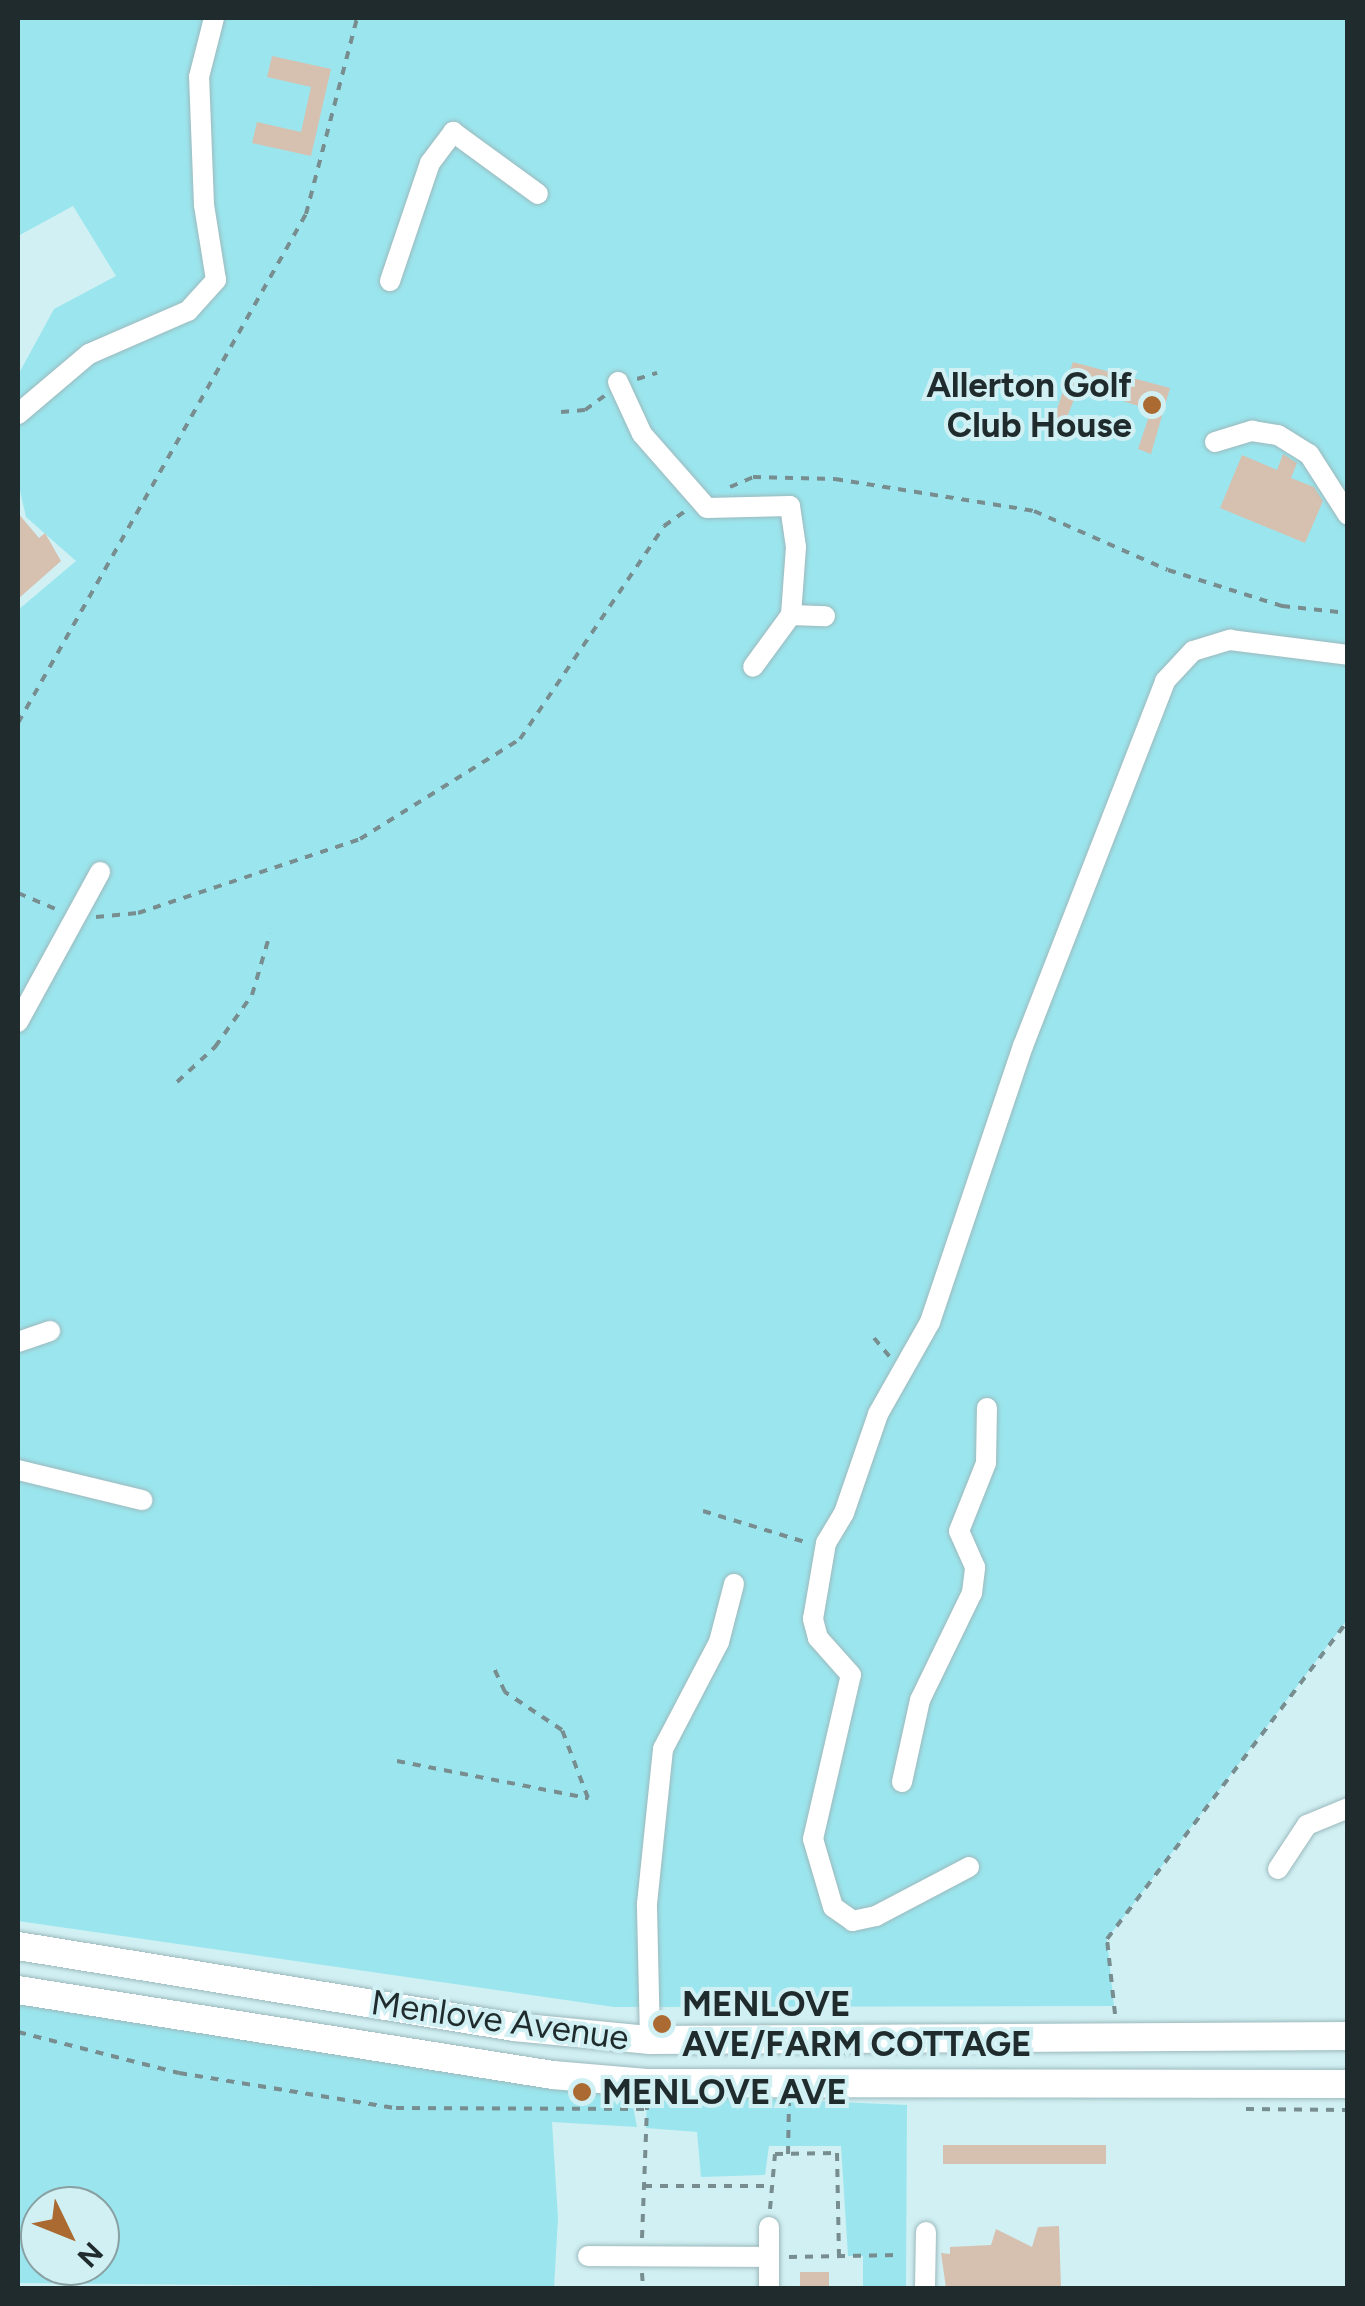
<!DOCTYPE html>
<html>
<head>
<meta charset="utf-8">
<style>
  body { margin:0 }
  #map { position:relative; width:1365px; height:2306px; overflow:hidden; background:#d1f0f3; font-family:Figtree,sans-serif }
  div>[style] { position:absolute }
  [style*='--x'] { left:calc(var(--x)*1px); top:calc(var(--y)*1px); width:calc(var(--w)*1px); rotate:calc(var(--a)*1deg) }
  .green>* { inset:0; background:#9be6ee }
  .building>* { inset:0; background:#d6c0b0; transform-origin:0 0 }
  .path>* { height:4px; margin-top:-2px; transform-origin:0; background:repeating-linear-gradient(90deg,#788d8f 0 8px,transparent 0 16px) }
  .roads { filter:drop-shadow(0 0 2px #9cb9bd) drop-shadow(0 0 2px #9cb9bd) }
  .minor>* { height:20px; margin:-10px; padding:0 10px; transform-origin:10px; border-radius:10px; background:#fff }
  .highway>* { height:28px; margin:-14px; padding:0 14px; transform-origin:14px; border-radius:14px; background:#fff }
  .dots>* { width:28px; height:28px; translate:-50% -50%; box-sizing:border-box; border:5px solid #d1f0f3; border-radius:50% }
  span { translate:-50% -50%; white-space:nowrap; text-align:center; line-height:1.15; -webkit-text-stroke:8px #d1f0f3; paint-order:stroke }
  .poi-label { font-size:35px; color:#1f2b2c; font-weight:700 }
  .right { translate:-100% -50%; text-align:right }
  .left { translate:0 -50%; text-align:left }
  .street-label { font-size:35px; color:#1f2b2c }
  .frame { position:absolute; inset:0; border:20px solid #1f2b2c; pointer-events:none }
  .north { position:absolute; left:20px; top:2186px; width:100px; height:100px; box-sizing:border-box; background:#d1f0f3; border:2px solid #8aa1a3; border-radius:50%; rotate:133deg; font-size:28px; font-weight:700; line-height:40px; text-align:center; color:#1f2b2c }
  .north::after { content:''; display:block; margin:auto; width:35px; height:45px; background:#aa6a32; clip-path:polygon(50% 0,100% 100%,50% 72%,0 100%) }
</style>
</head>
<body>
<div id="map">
  <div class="green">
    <i style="clip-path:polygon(18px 18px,1347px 18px,1347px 1620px,1107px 1939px,1114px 2006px,614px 2007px,18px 1921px,18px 610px,76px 561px,26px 517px,18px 482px,18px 375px,54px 309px,116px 276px,73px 206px,18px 236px)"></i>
    <i style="clip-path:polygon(evenodd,18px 2004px,431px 2068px,630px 2090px,637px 2127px,552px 2122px,558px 2218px,554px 2288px,18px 2283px,18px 2004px,40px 2206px,100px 2206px,100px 2266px,40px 2266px,40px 2206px)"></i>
    <i style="clip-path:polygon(647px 2094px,907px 2105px,906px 2288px,863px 2288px,863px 2256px,848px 2256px,841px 2146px,769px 2146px,765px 2175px,701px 2177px,697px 2132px,646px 2128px)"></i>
  </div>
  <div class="building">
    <i style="clip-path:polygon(272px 56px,331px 69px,311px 156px,252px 143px,257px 122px,301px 132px,311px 87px,267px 77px)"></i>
    <i style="clip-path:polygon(1073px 362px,1170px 388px,1151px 454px,1138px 449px,1151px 410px,1079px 387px,1064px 425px,1053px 421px)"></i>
    <i style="clip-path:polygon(1283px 454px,1297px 463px,1291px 478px,1314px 487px,1323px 501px,1305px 543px,1220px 508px,1242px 455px,1277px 470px)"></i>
    <i style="clip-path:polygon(18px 513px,39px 538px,45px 533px,61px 561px,18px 599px)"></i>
    <i style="left:943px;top:2145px;width:163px;height:19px"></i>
    <i style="clip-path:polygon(1059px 2226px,1061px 2288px,946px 2288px,941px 2253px,950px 2254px,950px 2247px,991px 2245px,996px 2229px,1032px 2247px,1038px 2227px)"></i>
    <i style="left:800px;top:2272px;width:29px;height:16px"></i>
  </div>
  <div class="path">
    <i style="--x:637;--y:379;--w:21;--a:-17"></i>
    <i style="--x:561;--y:412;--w:24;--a:-5"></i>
    <i style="--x:585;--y:410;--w:26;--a:-36"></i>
    <i style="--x:730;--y:487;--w:25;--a:-23"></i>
    <i style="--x:753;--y:477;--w:82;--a:1.4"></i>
    <i style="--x:835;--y:479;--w:202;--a:9.1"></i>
    <i style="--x:1034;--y:511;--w:146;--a:23.8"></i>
    <i style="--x:1168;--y:570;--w:120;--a:17.5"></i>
    <i style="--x:1282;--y:606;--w:66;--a:6.1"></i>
    <i style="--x:18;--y:723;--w:585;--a:-60.5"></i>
    <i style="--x:306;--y:214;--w:203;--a:-75.4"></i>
    <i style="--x:18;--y:893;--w:43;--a:23"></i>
    <i style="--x:96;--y:917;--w:42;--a:-5.4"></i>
    <i style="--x:138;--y:913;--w:234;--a:-18.4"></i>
    <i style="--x:360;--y:839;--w:189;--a:-32"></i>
    <i style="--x:520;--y:739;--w:257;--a:-55.9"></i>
    <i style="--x:664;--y:526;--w:28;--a:-35"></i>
    <i style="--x:177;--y:1082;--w:52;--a:-42.6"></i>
    <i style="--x:215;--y:1047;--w:64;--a:-54.6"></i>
    <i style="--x:252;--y:995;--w:64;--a:-73.6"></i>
    <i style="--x:874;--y:1338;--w:25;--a:50"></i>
    <i style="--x:703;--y:1511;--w:110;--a:16.9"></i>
    <i style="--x:397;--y:1761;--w:195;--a:11"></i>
    <i style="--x:588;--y:1798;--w:73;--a:-110.9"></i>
    <i style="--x:562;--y:1730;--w:69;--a:-146.3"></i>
    <i style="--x:505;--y:1692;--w:29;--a:-115"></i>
    <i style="--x:1115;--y:2014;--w:75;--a:-96.1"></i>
    <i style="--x:1107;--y:1939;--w:400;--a:-52.9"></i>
    <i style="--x:18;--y:2032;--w:166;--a:14.3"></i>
    <i style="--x:179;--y:2073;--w:220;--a:9.2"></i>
    <i style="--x:396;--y:2108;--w:251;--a:0.2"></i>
    <i style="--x:1246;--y:2109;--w:102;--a:0.6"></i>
    <i style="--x:788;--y:2154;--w:51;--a:-88.9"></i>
    <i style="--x:644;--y:2186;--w:128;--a:0"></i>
    <i style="--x:770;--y:2209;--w:55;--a:-84.8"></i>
    <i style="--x:775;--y:2154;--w:62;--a:-0.9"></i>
    <i style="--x:837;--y:2153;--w:103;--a:88.9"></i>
    <i style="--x:642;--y:2238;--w:130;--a:-87.8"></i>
    <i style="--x:789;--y:2257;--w:110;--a:-1"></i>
    <i style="--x:642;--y:2273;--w:15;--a:86"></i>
  </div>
  <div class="roads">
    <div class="minor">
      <i style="--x:390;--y:281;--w:125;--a:-71.3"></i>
      <i style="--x:430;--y:163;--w:39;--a:-53"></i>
      <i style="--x:453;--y:132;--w:105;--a:36.1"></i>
      <i style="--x:618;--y:382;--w:57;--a:65.2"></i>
      <i style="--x:642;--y:434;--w:98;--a:48.7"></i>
      <i style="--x:707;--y:508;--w:83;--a:-1.4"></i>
      <i style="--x:790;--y:506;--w:41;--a:81.7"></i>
      <i style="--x:796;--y:547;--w:68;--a:94.2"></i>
      <i style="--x:791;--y:615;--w:64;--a:126.2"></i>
      <i style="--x:18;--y:414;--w:93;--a:-40.2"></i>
      <i style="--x:89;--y:354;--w:108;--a:-23.5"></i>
      <i style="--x:188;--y:311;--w:42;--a:-47.9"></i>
      <i style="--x:216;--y:280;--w:76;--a:-99.1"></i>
      <i style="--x:204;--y:205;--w:128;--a:-92.2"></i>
      <i style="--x:199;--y:77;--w:61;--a:-75.7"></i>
      <i style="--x:1215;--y:442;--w:39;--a:-17"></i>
      <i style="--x:1252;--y:431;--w:26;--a:9"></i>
      <i style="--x:1278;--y:435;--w:36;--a:32"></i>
      <i style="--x:1309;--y:454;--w:72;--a:57.4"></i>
      <i style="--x:791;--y:615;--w:34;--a:2"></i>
      <i style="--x:18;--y:1022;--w:171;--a:-61.3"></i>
      <i style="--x:18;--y:1342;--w:34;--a:-19"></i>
      <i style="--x:18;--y:1470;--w:128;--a:13.6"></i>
      <i style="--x:902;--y:1782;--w:84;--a:-77.6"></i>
      <i style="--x:920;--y:1700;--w:119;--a:-64.1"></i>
      <i style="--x:972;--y:1593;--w:26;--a:-83"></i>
      <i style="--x:975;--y:1567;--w:39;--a:-114"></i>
      <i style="--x:959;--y:1531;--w:73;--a:-68.3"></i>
      <i style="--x:986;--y:1463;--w:55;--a:-89"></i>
      <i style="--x:969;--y:1867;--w:105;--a:152.2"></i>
      <i style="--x:876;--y:1916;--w:24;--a:168"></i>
      <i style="--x:853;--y:1921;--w:24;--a:-145"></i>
      <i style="--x:833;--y:1907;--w:71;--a:-106.4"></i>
      <i style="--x:813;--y:1839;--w:168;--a:-77"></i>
      <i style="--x:851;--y:1675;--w:50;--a:-131.7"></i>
      <i style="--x:818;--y:1638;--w:20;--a:-105"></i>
      <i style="--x:813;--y:1619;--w:77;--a:-80.3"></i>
      <i style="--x:826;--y:1543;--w:35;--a:-59"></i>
      <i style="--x:844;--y:1513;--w:105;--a:-71"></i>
      <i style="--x:878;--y:1414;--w:106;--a:-60.5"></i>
      <i style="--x:930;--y:1322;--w:291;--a:-71.4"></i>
      <i style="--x:1023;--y:1046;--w:392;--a:-68.7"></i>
      <i style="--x:1165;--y:681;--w:41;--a:-47"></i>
      <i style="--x:1193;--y:651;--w:39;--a:-17"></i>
      <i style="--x:1230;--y:640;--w:119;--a:7.2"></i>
      <i style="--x:1278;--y:1869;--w:53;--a:-56.6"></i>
      <i style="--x:1307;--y:1825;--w:44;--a:-22.5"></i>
      <i style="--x:650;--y:2040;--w:136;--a:-91.3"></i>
      <i style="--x:647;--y:1904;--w:156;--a:-84.1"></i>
      <i style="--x:663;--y:1749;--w:121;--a:-62.4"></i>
      <i style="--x:719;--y:1642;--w:60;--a:-75.5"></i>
      <i style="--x:769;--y:2227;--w:61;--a:90"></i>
      <i style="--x:588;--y:2256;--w:181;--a:0.3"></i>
      <i style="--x:925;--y:2288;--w:56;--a:-89"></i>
    </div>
    <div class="highway">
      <i style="--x:18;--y:1946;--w:503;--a:9.27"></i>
      <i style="--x:514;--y:2027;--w:137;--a:5.5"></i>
      <i style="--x:650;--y:2040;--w:698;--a:-0.33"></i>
      <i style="--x:18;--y:1990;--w:542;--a:9.03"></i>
      <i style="--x:553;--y:2075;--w:94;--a:4.9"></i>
      <i style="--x:647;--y:2083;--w:701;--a:0.08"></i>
    </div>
  </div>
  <div class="dots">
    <i style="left:1152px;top:405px;background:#aa6a32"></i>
    <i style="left:662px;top:2024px;background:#aa6a32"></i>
    <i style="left:582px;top:2092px;background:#aa6a32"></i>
  </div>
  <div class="poi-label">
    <span class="right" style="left:1132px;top:405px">Allerton Golf<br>Club House</span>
    <span class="left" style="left:682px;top:2024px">MENLOVE<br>AVE/FARM COTTAGE</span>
    <span class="left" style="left:602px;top:2092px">MENLOVE AVE</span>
  </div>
  <div class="street-label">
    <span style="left:500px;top:2020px;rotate:8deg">Menlove Avenue</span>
  </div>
  <div class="frame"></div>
  <div class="north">N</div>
</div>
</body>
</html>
